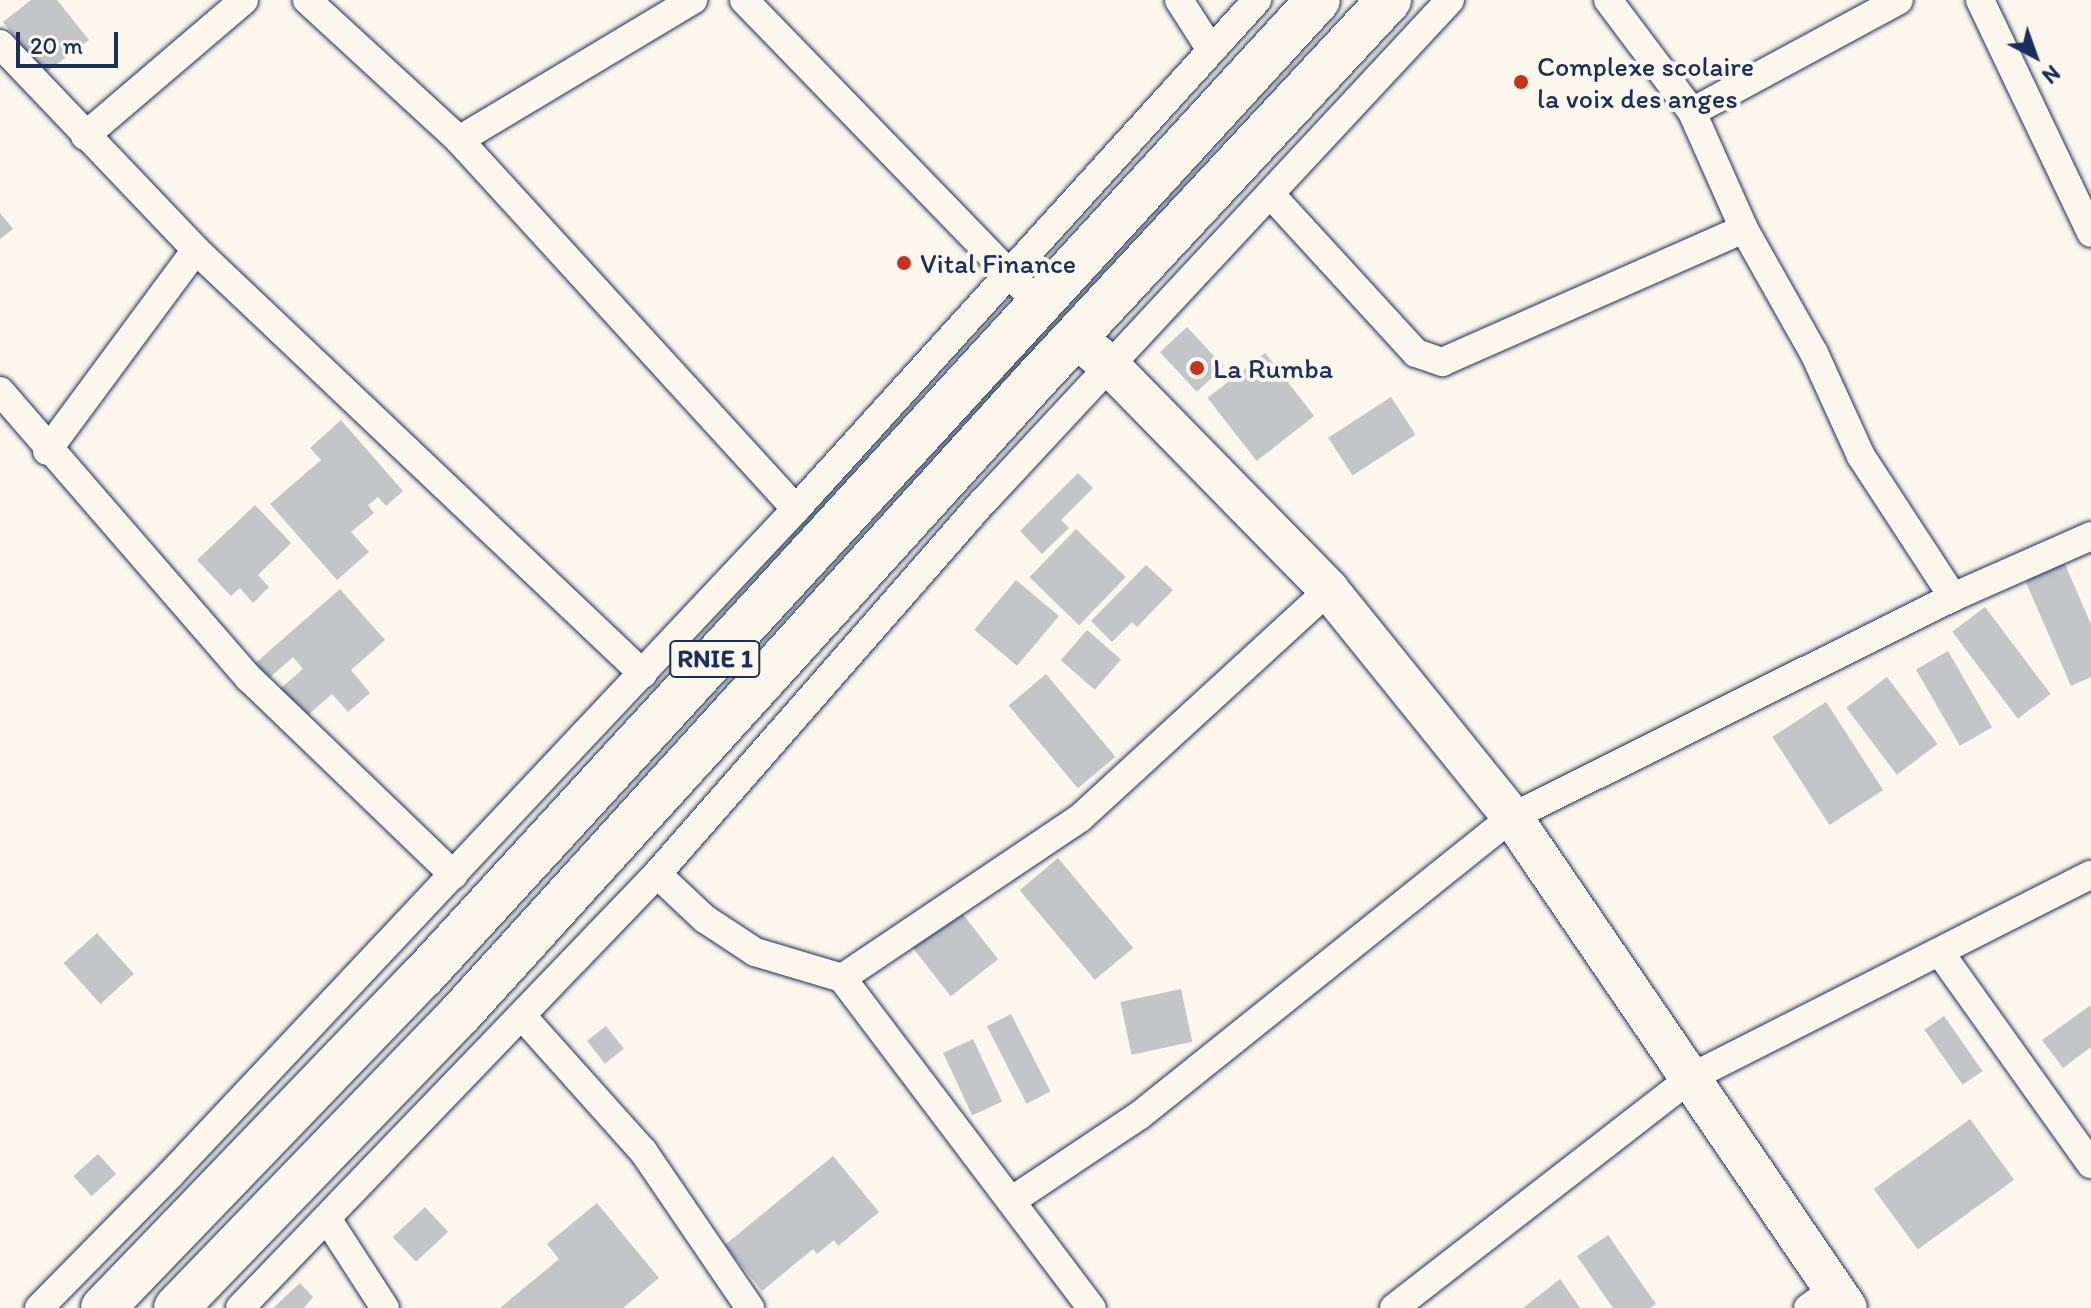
<!DOCTYPE html>
<html>
<head>
<meta charset="utf-8">
<style>
  body { margin:0 }
  #map { position:relative; width:2091px; height:1308px; overflow:hidden; background:#fbf7ec; font-family:Itim,sans-serif }
  div>[style] { position:absolute }
  [style*='--x'] { left:calc(var(--x)*1px); top:calc(var(--y)*1px); width:calc(var(--w)*1px); rotate:calc(var(--a)*1deg) }
  .building>* { inset:0; background:#c3c5c9; transform-origin:0 0 }
  .roads { filter:drop-shadow(0 0 2px #1b2f5e) drop-shadow(0 0 2px #1b2f5e) }
  .minor>* { height:28px; margin:-14px; padding:0 14px; transform-origin:14px; border-radius:14px; background:#fbf7ec }
  .secondary>* { height:40px; margin:-20px; padding:0 20px; transform-origin:20px; border-radius:20px; background:#fbf7ec }
  .trunk>* { height:44px; margin:-22px; padding:0 22px; transform-origin:22px; border-radius:22px; background:#fbf7ec }
  .dots>* { width:22px; height:22px; translate:-50% -50%; box-sizing:border-box; border:4px solid #fbf7ec; border-radius:50% }
  span { translate:-50% -50%; white-space:nowrap; text-align:center; line-height:1.15; -webkit-text-stroke:8px #fbf7ec; paint-order:stroke }
  .shield-label span { padding:2px 6px; background:#fbf7ec; border:2px solid; border-radius:6px; -webkit-text-stroke-width:0 }
  .shield-label { font-size:26px; color:#1b2f5e; font-weight:700 }
  .poi-label { font-size:28px; color:#1b2f5e }
  .left { translate:0 -50%; text-align:left }
  .north { position:absolute; left:1995px; top:16px; width:80px; height:80px; -webkit-text-stroke:6px #fbf7ec; paint-order:stroke; rotate:139deg; font-size:22px; font-weight:700; line-height:32px; text-align:center; color:#1b2f5e }
  .north::after { content:''; display:block; margin:auto; width:28px; height:36px; background:#1b2f5e; clip-path:polygon(50% 0,100% 100%,50% 72%,0 100%) }
  .scale { position:absolute; left:16px; top:32px; width:102px; height:36px; box-sizing:border-box; border:4px solid #1b2f5e; border-top:0; padding-left:10px; font-size:24px; line-height:28px; white-space:nowrap; color:#1b2f5e; -webkit-text-stroke:6px #fbf7ec; paint-order:stroke }
</style>
</head>
<body>
<div id="map">
  <div class="building">
    <i style="clip-path:polygon(31px 0,57px 0,89px 40px,44px 74px,3px 22px)"></i>
    <i style="clip-path:polygon(0 213px,13px 229px,0 239px)"></i>
    <i style="left:1187px;top:327px;width:54px;height:37px;rotate:47deg"></i>
    <i style="left:1265px;top:353px;width:80px;height:73px;rotate:52deg"></i>
    <i style="left:1391px;top:397px;width:45px;height:75px;rotate:57deg"></i>
    <i style="clip-path:polygon(341px 420px,403px 491px,386px 506px,378px 497px,368px 505px,374px 513px,351px 532px,369px 552px,337px 580px,270px 504px,321px 460px,310px 448px)"></i>
    <i style="clip-path:polygon(1078px 473px,1093px 488px,1061px 520px,1069px 528px,1042px 554px,1020px 531px)"></i>
    <i style="clip-path:polygon(255px 505px,291px 543px,258px 575px,269px 587px,253px 603px,240px 588px,231px 596px,197px 560px)"></i>
    <i style="left:1076px;top:529px;width:69px;height:67px;rotate:44deg"></i>
    <i style="clip-path:polygon(2064px 562px,2091px 624px,2091px 677px,2071px 686px,2025px 580px)"></i>
    <i style="clip-path:polygon(1146px 565px,1173px 590px,1137px 627px,1132px 622px,1112px 642px,1091px 621px)"></i>
    <i style="left:1016px;top:580px;width:56px;height:65px;rotate:40deg"></i>
    <i style="clip-path:polygon(340px 589px,385px 640px,351px 670px,370px 693px,348px 712px,332px 694px,300px 722px,274px 694px,303px 669px,293px 657px,267px 680px,253px 665px)"></i>
    <i style="left:1985px;top:607px;width:109px;height:41px;rotate:53deg"></i>
    <i style="left:1087px;top:630px;width:45px;height:40px;rotate:41deg"></i>
    <i style="left:1948px;top:651px;width:88px;height:37px;rotate:60deg"></i>
    <i style="left:1046px;top:674px;width:108px;height:49px;rotate:50deg"></i>
    <i style="left:1887px;top:677px;width:84px;height:51px;rotate:53deg"></i>
    <i style="left:1826px;top:702px;width:105px;height:64px;rotate:57deg"></i>
    <i style="left:1058px;top:858px;width:117px;height:50px;rotate:50deg"></i>
    <i style="left:958px;top:908px;width:65px;height:60px;rotate:52deg"></i>
    <i style="left:97px;top:933px;width:55px;height:45px;rotate:48deg"></i>
    <i style="left:1181px;top:989px;width:54px;height:62px;rotate:78deg"></i>
    <i style="clip-path:polygon(2091px 1005px,2091px 1047px,2063px 1068px,2042px 1040px)"></i>
    <i style="left:1011px;top:1014px;width:87px;height:27px;rotate:63deg"></i>
    <i style="left:1944px;top:1016px;width:67px;height:24px;rotate:55deg"></i>
    <i style="left:606px;top:1026px;width:29px;height:24px;rotate:52deg"></i>
    <i style="left:973px;top:1039px;width:69px;height:33px;rotate:65deg"></i>
    <i style="left:1970px;top:1119px;width:75px;height:119px;rotate:54deg"></i>
    <i style="left:98px;top:1154px;width:27px;height:33px;rotate:48deg"></i>
    <i style="clip-path:polygon(833px 1156px,879px 1212px,838px 1246px,834px 1240px,817px 1254px,813px 1249px,762px 1291px,725px 1245px)"></i>
    <i style="clip-path:polygon(597px 1203px,659px 1278px,623px 1308px,500px 1308px,559px 1259px,547px 1244px)"></i>
    <i style="left:425px;top:1207px;width:34px;height:44px;rotate:47deg"></i>
    <i style="clip-path:polygon(1608px 1235px,1656px 1304px,1650px 1308px,1613px 1308px,1577px 1256px)"></i>
    <i style="clip-path:polygon(1560px 1279px,1580px 1308px,1523px 1308px)"></i>
    <i style="clip-path:polygon(300px 1283px,313px 1297px,304px 1308px,273px 1308px)"></i>
  </div>
  <div class="roads">
    <div class="minor">
      <i style="--x:307;--y:0;--w:207;--a:42.6"></i>
      <i style="--x:459;--y:140;--w:500;--a:47.6"></i>
      <i style="--x:744;--y:0;--w:400;--a:45.9"></i>
      <i style="--x:1179;--y:0;--w:59;--a:57.4"></i>
      <i style="--x:1608;--y:0;--w:140;--a:53.1"></i>
      <i style="--x:1692;--y:112;--w:128;--a:66"></i>
      <i style="--x:1744;--y:229;--w:142;--a:60.6"></i>
      <i style="--x:1814;--y:353;--w:113;--a:65.5"></i>
      <i style="--x:1861;--y:456;--w:168;--a:56.9"></i>
      <i style="--x:1980;--y:0;--w:258;--a:64.5"></i>
      <i style="--x:0;--y:44;--w:284;--a:46.4"></i>
      <i style="--x:196;--y:250;--w:616;--a:43.49"></i>
      <i style="--x:1692;--y:112;--w:235;--a:-28.4"></i>
      <i style="--x:85;--y:136;--w:209;--a:-40.5"></i>
      <i style="--x:459;--y:140;--w:273;--a:-30.9"></i>
      <i style="--x:1272;--y:196;--w:213;--a:47.5"></i>
      <i style="--x:1416;--y:353;--w:28;--a:19"></i>
      <i style="--x:1442;--y:362;--w:330;--a:-23.8"></i>
      <i style="--x:0;--y:391;--w:380;--a:49.1"></i>
      <i style="--x:249;--y:678;--w:284;--a:43.9"></i>
      <i style="--x:47;--y:451;--w:250;--a:-53.5"></i>
      <i style="--x:657;--y:874;--w:66;--a:43.2"></i>
      <i style="--x:705;--y:919;--w:60;--a:33.4"></i>
      <i style="--x:755;--y:952;--w:91;--a:16.6"></i>
      <i style="--x:842;--y:978;--w:414;--a:52.9"></i>
      <i style="--x:1941;--y:954;--w:258;--a:54.5"></i>
      <i style="--x:842;--y:978;--w:287;--a:-33.9"></i>
      <i style="--x:1080;--y:818;--w:338;--a:-42.5"></i>
      <i style="--x:523;--y:1017;--w:180;--a:48.2"></i>
      <i style="--x:643;--y:1151;--w:190;--a:55.7"></i>
      <i style="--x:1011;--y:1201;--w:155;--a:-33.7"></i>
      <i style="--x:1140;--y:1115;--w:477;--a:-38.7"></i>
      <i style="--x:1512;--y:817;--w:493;--a:-26.5"></i>
      <i style="--x:1953;--y:597;--w:151;--a:-23.8"></i>
      <i style="--x:328;--y:1220;--w:105;--a:57.1"></i>
      <i style="--x:39;--y:1308;--w:187;--a:-45.4"></i>
      <i style="--x:170;--y:1175;--w:914;--a:-46.77"></i>
      <i style="--x:796;--y:509;--w:687;--a:-47.83"></i>
      <i style="--x:240;--y:1308;--w:602;--a:-46.14"></i>
      <i style="--x:657;--y:874;--w:496;--a:-48.8"></i>
      <i style="--x:984;--y:501;--w:684;--a:-47.07"></i>
      <i style="--x:1394;--y:1308;--w:375;--a:-37.8"></i>
      <i style="--x:1690;--y:1078;--w:449;--a:-26.9"></i>
      <i style="--x:1808;--y:1308;--w:32;--a:-36"></i>
    </div>
    <div class="secondary">
      <i style="--x:1075;--y:337;--w:44;--a:39.5"></i>
      <i style="--x:1109;--y:365;--w:315;--a:45.6"></i>
      <i style="--x:1329;--y:590;--w:292;--a:51.1"></i>
      <i style="--x:1512;--y:817;--w:594;--a:55.7"></i>
    </div>
    <div class="trunk">
      <i style="--x:103;--y:1308;--w:461;--a:-46.1"></i>
      <i style="--x:423;--y:976;--w:1324;--a:-47.48"></i>
      <i style="--x:176;--y:1308;--w:409;--a:-46"></i>
      <i style="--x:460;--y:1014;--w:862;--a:-47.78"></i>
      <i style="--x:1039;--y:376;--w:514;--a:-47.05"></i>
    </div>
  </div>
  <div class="dots">
    <i style="left:1521px;top:82px;background:#c8321e"></i>
    <i style="left:904px;top:263px;background:#c8321e"></i>
    <i style="left:1197px;top:368px;background:#c8321e"></i>
  </div>
  <div class="shield-label">
    <span style="left:715px;top:659px">RNIE 1</span>
  </div>
  <div class="poi-label">
    <span class="left" style="left:1537px;top:82px">Complexe scolaire<br>la voix des anges</span>
    <span class="left" style="left:920px;top:263px">Vital Finance</span>
    <span class="left" style="left:1213px;top:368px">La Rumba</span>
  </div>
  <div class="north">N</div>
  <div class="scale">20 m</div>
</div>
</body>
</html>
